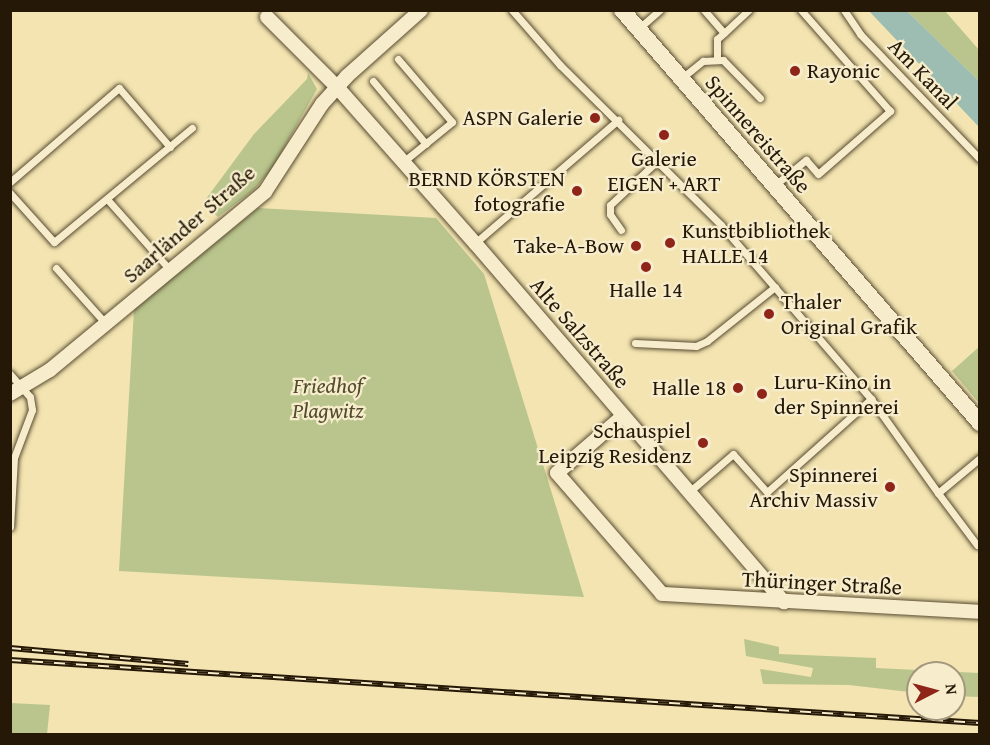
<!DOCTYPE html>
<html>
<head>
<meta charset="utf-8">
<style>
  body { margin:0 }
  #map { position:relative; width:990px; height:745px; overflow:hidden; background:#f3e4b1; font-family:"Gentium Book Plus",serif }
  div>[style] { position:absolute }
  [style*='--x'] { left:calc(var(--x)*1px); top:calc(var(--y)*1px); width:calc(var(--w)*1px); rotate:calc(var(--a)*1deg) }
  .green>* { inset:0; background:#b9c58d }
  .water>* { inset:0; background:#9dbdb3 }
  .roads { filter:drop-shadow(0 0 2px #584b31) drop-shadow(0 0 2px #584b31) }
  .service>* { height:7px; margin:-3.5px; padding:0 3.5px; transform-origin:3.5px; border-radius:3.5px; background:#f7edcc }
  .minor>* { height:14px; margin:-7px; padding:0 7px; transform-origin:7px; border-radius:7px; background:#f7edcc }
  .tertiary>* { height:16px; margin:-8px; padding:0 8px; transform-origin:8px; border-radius:8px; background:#f7edcc }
  .rail>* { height:6px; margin-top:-3px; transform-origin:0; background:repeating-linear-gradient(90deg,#f7edcc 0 11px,#251806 0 22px); box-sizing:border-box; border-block:2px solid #251806 }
  .dots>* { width:16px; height:16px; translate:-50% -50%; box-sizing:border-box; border:3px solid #f7edcc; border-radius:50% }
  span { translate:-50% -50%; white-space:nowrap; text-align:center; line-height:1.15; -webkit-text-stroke:4.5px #f7edcc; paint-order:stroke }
  .poi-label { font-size:22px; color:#251806 }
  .left { translate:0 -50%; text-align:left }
  .right { translate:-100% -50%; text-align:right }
  .street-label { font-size:22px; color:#251806 }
  .park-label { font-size:22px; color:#514c2e; font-style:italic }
  .frame { position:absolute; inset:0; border:12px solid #251806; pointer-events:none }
  .north { position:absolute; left:906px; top:661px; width:60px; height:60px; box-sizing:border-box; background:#f7edcc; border:2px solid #a3987d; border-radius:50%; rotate:84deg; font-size:16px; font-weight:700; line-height:24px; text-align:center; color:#251806 }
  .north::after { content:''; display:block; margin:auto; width:21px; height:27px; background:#8f2418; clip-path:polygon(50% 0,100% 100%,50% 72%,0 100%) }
</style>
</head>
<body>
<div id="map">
  <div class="green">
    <i style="clip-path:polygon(907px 11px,945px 11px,979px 50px,979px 81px)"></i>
    <i style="clip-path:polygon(308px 73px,317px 89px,274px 166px,255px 189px,218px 217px,203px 203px,254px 134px,307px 79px)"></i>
    <i style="clip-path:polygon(258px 208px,436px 218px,484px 274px,584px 597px,119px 571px,134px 309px)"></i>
    <i style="clip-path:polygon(979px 347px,979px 403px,952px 371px)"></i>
    <i style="clip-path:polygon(744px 639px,779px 647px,779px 654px,876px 658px,876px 668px,979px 673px,979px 697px,954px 696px,954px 673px,918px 673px,918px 693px,849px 685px,763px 684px,760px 669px,811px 677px,813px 668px,746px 656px)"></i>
    <i style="clip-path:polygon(10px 703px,50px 705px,47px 734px,11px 734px)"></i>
  </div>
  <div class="water">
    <i style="clip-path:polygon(869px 11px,907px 11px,979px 81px,979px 127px)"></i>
  </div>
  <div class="roads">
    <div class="service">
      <i style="--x:512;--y:10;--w:73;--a:48.9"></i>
      <i style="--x:560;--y:65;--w:227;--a:44.8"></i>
      <i style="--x:721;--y:225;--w:230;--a:49.2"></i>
      <i style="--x:871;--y:399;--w:115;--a:54.5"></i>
      <i style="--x:938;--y:493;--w:55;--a:-39.8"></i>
      <i style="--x:704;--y:10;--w:30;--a:49"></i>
      <i style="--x:724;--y:33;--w:34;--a:-43"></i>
      <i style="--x:844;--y:10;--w:29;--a:56"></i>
      <i style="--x:860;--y:34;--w:173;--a:46.2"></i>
      <i style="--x:638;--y:29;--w:29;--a:-41"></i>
      <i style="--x:398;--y:59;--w:83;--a:49.4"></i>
      <i style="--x:452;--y:122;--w:63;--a:140.8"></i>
      <i style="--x:717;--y:59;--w:20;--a:-90"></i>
      <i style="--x:717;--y:39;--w:9;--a:-41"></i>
      <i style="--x:683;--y:77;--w:26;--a:-39"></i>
      <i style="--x:703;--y:61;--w:20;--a:-3"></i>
      <i style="--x:723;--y:60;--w:53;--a:45.8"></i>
      <i style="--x:373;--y:81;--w:82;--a:49.9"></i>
      <i style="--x:10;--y:182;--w:144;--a:-40.8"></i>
      <i style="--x:119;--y:88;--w:78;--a:49.2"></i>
      <i style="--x:775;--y:185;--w:40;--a:-39"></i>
      <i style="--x:806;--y:160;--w:18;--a:49"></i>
      <i style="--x:818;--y:174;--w:96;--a:-41.2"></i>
      <i style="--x:890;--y:111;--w:135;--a:-131.4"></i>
      <i style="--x:10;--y:193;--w:66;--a:48.1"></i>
      <i style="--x:54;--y:242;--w:179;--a:-39.6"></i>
      <i style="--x:107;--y:199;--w:96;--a:48.4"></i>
      <i style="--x:621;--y:230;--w:19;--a:-125"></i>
      <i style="--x:610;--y:214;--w:9;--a:-90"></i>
      <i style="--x:610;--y:205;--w:63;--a:-43.1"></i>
      <i style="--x:475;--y:243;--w:189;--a:-40.7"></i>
      <i style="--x:56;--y:268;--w:75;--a:48.2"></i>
      <i style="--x:635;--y:343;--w:61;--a:2.8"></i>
      <i style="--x:696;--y:346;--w:12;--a:-24"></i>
      <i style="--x:707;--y:341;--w:87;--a:-38.5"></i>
      <i style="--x:10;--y:374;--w:30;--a:49"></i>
      <i style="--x:30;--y:397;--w:13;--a:81"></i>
      <i style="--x:32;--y:410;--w:51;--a:110.6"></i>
      <i style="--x:14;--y:458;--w:69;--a:93.3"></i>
      <i style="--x:689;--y:492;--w:58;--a:-40.8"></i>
      <i style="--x:733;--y:454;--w:51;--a:48.2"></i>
      <i style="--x:767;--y:492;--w:140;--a:-41.8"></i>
      <i style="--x:938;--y:493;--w:65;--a:53.1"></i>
    </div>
    <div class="minor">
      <i style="--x:267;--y:17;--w:99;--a:45"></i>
      <i style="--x:337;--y:87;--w:208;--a:48.5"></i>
      <i style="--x:475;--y:243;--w:474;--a:49.3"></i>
      <i style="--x:10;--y:394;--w:47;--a:-31"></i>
      <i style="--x:50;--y:370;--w:279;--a:-39.6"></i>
      <i style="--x:265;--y:192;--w:105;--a:-57.1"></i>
      <i style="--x:322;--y:104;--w:38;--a:-48"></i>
      <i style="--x:347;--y:76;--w:99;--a:-41.7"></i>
      <i style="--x:623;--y:416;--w:87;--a:139.2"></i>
      <i style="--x:557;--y:473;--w:160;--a:49"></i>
      <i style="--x:662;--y:594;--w:319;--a:3.2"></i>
    </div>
    <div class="tertiary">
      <i style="--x:622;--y:10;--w:547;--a:49.08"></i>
    </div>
  </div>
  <div class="rail">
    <i style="--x:10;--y:648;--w:179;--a:5.1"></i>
    <i style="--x:10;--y:660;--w:972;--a:3.72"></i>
  </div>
  <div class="dots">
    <i style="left:795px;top:71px;background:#8f2418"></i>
    <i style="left:595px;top:118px;background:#8f2418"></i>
    <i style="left:664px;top:135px;background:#8f2418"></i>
    <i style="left:577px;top:191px;background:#8f2418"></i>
    <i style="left:670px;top:243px;background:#8f2418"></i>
    <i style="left:636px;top:246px;background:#8f2418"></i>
    <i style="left:646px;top:267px;background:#8f2418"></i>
    <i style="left:769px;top:314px;background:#8f2418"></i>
    <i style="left:738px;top:388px;background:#8f2418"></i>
    <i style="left:762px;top:394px;background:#8f2418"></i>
    <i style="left:703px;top:443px;background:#8f2418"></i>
    <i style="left:890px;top:487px;background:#8f2418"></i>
  </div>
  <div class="poi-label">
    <span class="left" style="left:807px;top:71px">Rayonic</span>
    <span class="right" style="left:583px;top:118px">ASPN Galerie</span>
    <span style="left:664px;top:171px">Galerie<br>EIGEN + ART</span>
    <span class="right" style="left:565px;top:191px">BERND KÖRSTEN<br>fotografie</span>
    <span class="left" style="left:682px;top:243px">Kunstbibliothek<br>HALLE 14</span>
    <span class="right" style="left:624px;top:246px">Take-A-Bow</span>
    <span style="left:646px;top:290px">Halle 14</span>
    <span class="left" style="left:781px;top:314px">Thaler<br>Original Grafik</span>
    <span class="left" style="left:774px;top:394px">Luru-Kino in<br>der Spinnerei</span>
    <span class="right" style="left:726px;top:388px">Halle 18</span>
    <span class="right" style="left:691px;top:443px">Schauspiel<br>Leipzig Residenz</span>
    <span class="right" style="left:878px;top:487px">Spinnerei<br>Archiv Massiv</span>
  </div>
  <div class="street-label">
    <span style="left:923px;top:74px;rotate:46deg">Am Kanal</span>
    <span style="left:758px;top:134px;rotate:49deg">Spinnereistraße</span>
    <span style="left:189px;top:224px;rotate:-41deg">Saarländer Straße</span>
    <span style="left:580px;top:333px;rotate:49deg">Alte Salzstraße</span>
    <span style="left:822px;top:583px;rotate:3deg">Thüringer Straße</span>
  </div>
  <div class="park-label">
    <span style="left:328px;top:398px">Friedhof<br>Plagwitz</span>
  </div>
  <div class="frame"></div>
  <div class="north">N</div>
</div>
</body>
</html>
